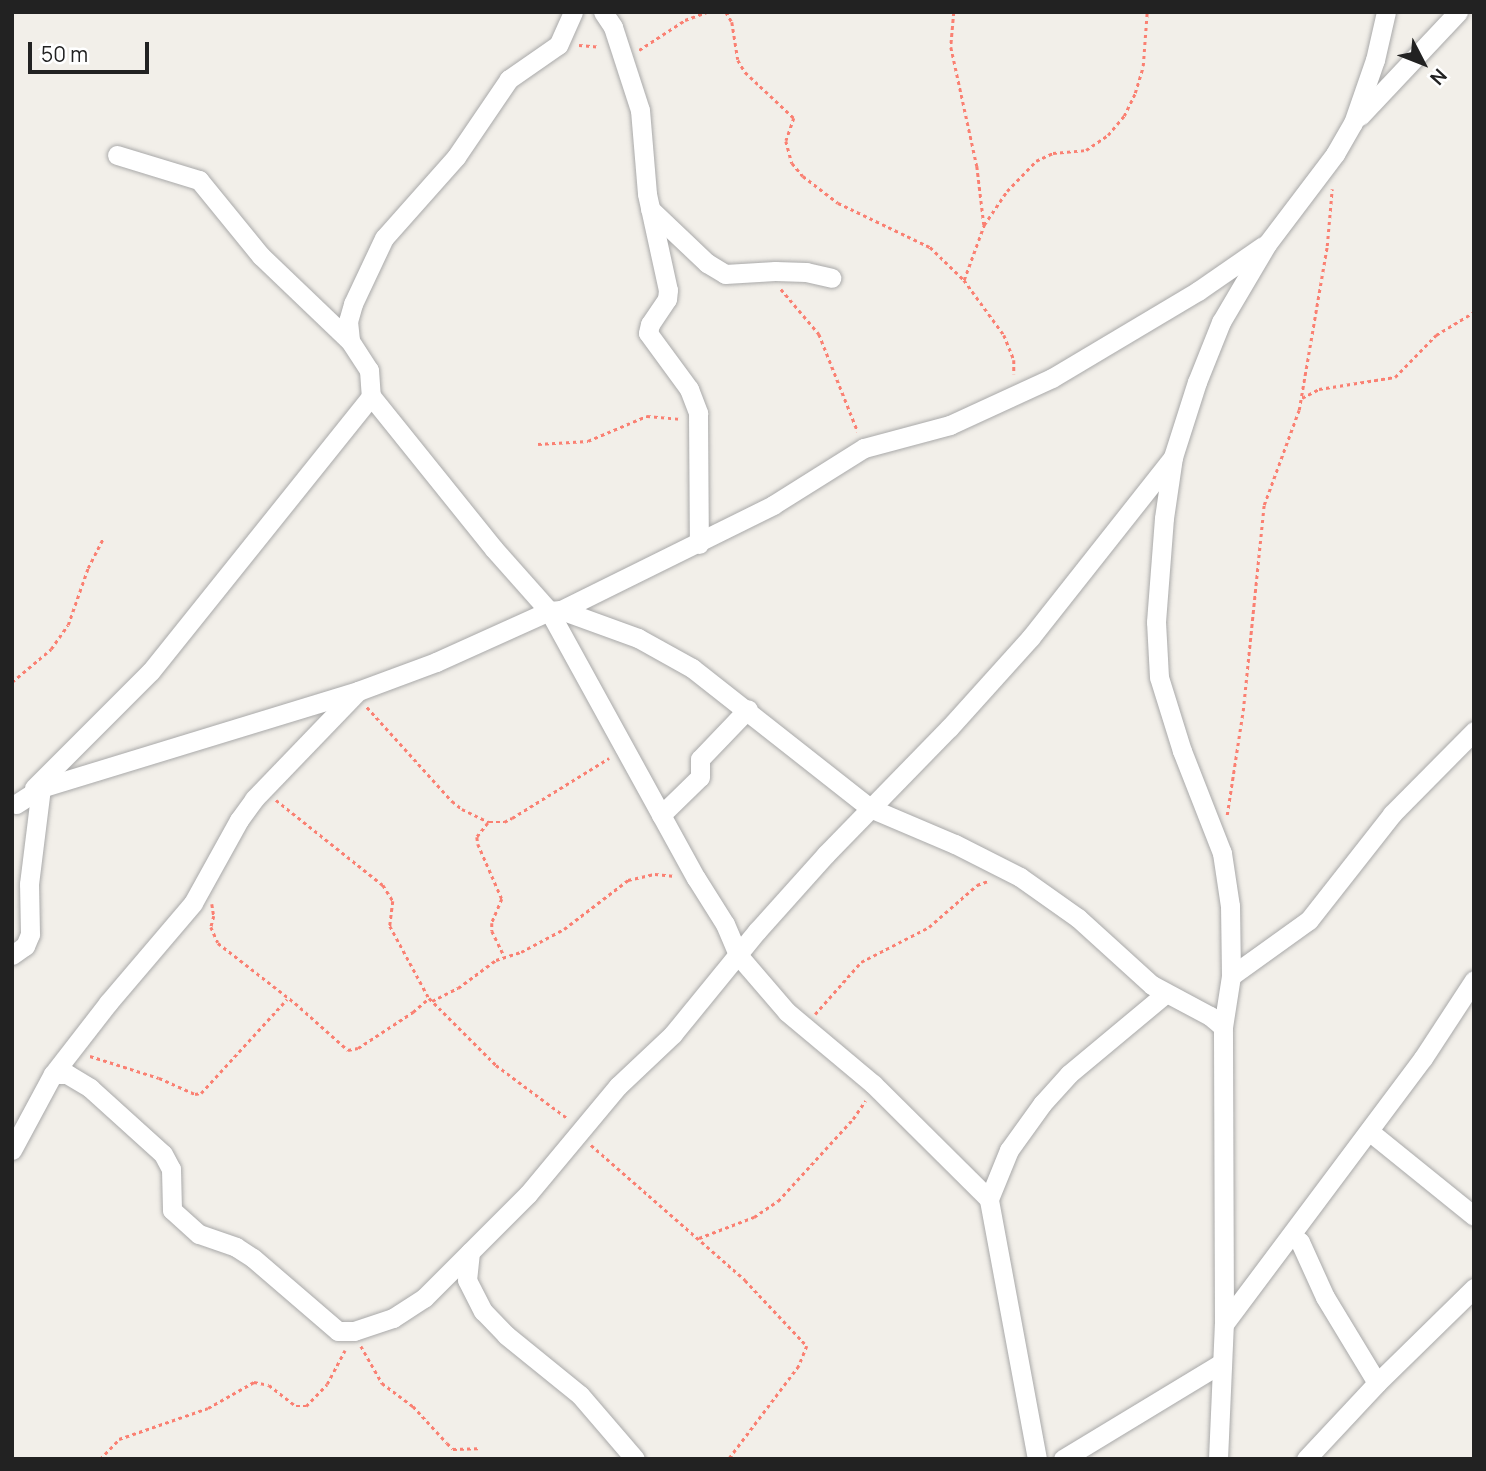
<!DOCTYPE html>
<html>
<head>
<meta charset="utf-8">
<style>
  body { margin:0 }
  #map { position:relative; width:1486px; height:1471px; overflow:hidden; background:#f2efe9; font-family:Manrope,sans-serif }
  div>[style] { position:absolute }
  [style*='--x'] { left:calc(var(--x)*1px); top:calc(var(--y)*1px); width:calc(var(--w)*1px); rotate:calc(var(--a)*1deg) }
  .path>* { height:2.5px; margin-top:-1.25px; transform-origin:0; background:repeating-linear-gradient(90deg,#fa8072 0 3.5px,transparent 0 7px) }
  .roads { filter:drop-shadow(0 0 2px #a9a9a9) drop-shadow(0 0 2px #a9a9a9) }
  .minor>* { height:19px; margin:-9.5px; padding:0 9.5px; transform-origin:9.5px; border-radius:9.5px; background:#fff }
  span { translate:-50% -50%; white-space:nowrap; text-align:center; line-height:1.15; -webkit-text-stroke:7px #fff; paint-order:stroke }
  .frame { position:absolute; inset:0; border:14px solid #222; pointer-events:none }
  .north { position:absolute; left:1388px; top:28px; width:70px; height:70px; -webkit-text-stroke:5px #fff; paint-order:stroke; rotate:132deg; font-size:19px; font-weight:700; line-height:28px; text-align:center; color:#222 }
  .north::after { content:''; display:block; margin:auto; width:24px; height:32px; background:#222; clip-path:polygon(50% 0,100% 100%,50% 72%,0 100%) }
  .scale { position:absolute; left:28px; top:42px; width:121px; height:32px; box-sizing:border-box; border:4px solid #222; border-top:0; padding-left:9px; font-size:21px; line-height:24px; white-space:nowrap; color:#222; -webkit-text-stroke:5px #fff; paint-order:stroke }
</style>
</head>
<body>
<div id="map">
  <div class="path">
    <i style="--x:726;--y:12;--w:12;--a:59"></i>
    <i style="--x:732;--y:22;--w:38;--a:81"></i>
    <i style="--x:738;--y:60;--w:14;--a:60"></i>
    <i style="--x:745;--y:72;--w:67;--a:43.2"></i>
    <i style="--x:794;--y:118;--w:24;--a:109"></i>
    <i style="--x:786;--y:141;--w:23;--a:75"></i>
    <i style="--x:792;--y:163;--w:17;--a:50"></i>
    <i style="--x:803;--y:176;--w:44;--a:37.6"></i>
    <i style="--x:838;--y:203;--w:102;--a:25.6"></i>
    <i style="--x:930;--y:247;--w:47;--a:44.1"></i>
    <i style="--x:964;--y:280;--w:68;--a:54"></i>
    <i style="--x:1004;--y:335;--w:27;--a:68"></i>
    <i style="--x:1014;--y:360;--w:14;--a:90"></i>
    <i style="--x:954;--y:12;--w:35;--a:95"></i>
    <i style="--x:951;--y:47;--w:122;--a:77.7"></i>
    <i style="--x:977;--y:166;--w:59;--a:83.2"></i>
    <i style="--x:579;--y:45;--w:21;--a:5"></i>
    <i style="--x:639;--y:50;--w:55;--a:-33.1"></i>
    <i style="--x:685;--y:20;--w:23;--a:-20"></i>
    <i style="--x:964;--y:280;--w:59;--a:-70"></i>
    <i style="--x:984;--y:225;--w:41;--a:-55.9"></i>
    <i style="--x:1007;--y:191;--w:42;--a:-46"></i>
    <i style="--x:1036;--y:161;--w:19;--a:-25"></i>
    <i style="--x:1053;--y:153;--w:33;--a:-5"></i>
    <i style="--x:1086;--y:150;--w:27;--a:-34"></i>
    <i style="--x:1108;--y:135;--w:25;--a:-50"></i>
    <i style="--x:1124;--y:116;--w:25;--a:-64"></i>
    <i style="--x:1135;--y:93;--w:28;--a:-73"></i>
    <i style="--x:1143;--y:66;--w:54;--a:-85.8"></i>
    <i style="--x:781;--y:289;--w:59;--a:49.8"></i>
    <i style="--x:819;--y:334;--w:105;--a:68.3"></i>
    <i style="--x:1302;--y:398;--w:19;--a:-28"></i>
    <i style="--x:1319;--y:389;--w:77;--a:-9"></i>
    <i style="--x:1395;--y:377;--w:59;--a:-45.7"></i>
    <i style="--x:1436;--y:335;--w:44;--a:-31.2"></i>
    <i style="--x:538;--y:444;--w:50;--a:-3.4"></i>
    <i style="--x:588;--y:441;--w:64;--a:-23"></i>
    <i style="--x:647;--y:416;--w:33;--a:5"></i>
    <i style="--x:12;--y:682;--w:51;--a:-40.2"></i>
    <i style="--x:51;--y:649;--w:29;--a:-55"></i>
    <i style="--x:68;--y:625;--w:60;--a:-70.7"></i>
    <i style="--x:88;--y:568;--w:33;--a:-63"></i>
    <i style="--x:367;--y:707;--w:127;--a:47.9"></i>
    <i style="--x:452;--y:801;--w:13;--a:39"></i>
    <i style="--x:462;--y:809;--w:30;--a:26"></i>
    <i style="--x:489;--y:822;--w:15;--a:0"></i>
    <i style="--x:504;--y:822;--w:9;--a:-27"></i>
    <i style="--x:512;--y:818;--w:114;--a:-31.7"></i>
    <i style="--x:276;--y:800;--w:137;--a:38.5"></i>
    <i style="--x:383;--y:885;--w:19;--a:58"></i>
    <i style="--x:393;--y:901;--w:25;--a:97"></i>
    <i style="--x:390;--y:926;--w:82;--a:61.6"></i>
    <i style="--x:429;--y:998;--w:95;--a:45"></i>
    <i style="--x:496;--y:1065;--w:89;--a:36.7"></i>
    <i style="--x:1227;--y:815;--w:105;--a:-81.3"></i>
    <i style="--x:1243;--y:711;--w:207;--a:-84.2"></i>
    <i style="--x:1264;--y:505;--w:101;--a:-69.8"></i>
    <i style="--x:1299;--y:410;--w:166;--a:-80.3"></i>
    <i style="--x:1327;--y:246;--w:57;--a:-85"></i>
    <i style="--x:488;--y:823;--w:18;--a:128"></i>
    <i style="--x:477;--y:837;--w:7;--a:82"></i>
    <i style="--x:478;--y:844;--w:60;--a:66.4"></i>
    <i style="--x:502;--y:899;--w:26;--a:113"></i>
    <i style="--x:492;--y:923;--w:8;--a:90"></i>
    <i style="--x:492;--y:931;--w:28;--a:64"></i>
    <i style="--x:212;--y:904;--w:12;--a:81"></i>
    <i style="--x:214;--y:916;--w:11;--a:105"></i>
    <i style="--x:211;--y:927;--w:17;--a:66"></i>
    <i style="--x:218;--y:943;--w:98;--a:37.9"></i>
    <i style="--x:295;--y:1003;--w:71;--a:41.6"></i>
    <i style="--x:348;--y:1050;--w:10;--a:-11"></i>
    <i style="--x:358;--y:1048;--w:66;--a:-33.2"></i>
    <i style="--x:413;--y:1012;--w:21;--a:-41"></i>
    <i style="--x:432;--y:1001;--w:29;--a:-27"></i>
    <i style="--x:458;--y:988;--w:47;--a:-36.4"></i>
    <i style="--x:496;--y:960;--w:26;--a:-18"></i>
    <i style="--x:521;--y:952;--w:49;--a:-28.1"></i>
    <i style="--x:564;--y:929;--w:81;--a:-37.4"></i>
    <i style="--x:628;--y:880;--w:28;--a:-13"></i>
    <i style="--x:655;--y:874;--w:20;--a:6"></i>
    <i style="--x:815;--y:1014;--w:69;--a:-48.5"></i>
    <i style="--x:861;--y:962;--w:76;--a:-27.2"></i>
    <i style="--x:929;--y:927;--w:64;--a:-41.2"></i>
    <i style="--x:977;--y:885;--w:12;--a:-20"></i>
    <i style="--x:90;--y:1056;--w:72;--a:17.7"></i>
    <i style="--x:159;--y:1078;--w:39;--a:24"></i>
    <i style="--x:195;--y:1094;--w:6;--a:-9"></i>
    <i style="--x:201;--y:1093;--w:127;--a:-47.5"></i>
    <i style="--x:591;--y:1145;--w:205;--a:41.2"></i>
    <i style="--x:745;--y:1280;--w:91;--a:46.8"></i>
    <i style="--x:807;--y:1346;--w:22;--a:112"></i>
    <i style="--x:799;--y:1366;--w:116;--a:127"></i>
    <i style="--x:699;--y:1238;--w:59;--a:-20.9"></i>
    <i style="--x:754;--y:1217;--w:29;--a:-34"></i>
    <i style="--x:778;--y:1201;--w:111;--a:-47.6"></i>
    <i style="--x:853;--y:1119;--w:22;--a:-56"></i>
    <i style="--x:361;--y:1346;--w:43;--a:60.4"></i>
    <i style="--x:382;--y:1383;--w:39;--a:37"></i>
    <i style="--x:413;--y:1406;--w:50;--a:47.4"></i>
    <i style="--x:447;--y:1443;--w:8;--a:45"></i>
    <i style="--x:453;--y:1449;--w:25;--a:-2"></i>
    <i style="--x:100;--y:1459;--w:28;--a:-46"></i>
    <i style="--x:119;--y:1439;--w:94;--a:-19.2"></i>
    <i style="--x:208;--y:1408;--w:53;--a:-29.5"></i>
    <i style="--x:254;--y:1382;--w:15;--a:11"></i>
    <i style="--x:269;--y:1385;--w:34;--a:38"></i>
    <i style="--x:296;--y:1406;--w:10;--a:0"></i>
    <i style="--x:306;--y:1406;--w:30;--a:-46"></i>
    <i style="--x:327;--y:1384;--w:38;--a:-62"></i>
  </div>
  <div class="roads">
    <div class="minor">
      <i style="--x:573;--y:12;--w:36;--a:114"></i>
      <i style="--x:558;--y:45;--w:60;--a:145.2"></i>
      <i style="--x:509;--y:79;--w:94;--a:124.2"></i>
      <i style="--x:456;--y:157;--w:108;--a:131.6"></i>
      <i style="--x:384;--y:238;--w:73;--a:115.2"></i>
      <i style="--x:353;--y:304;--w:18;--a:106"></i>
      <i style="--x:348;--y:321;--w:20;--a:84"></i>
      <i style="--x:350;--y:341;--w:35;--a:57"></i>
      <i style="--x:369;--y:370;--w:26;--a:86"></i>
      <i style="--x:371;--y:396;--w:196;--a:51.2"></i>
      <i style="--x:494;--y:549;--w:83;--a:48.4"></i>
      <i style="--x:549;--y:611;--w:305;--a:61.2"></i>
      <i style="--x:696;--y:878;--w:54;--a:57.8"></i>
      <i style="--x:725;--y:924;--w:34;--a:67"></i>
      <i style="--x:738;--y:955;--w:75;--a:49.3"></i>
      <i style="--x:787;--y:1012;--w:112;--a:39.9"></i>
      <i style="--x:873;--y:1084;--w:163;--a:44.8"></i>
      <i style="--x:603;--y:12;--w:18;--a:56"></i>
      <i style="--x:613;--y:27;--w:87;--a:72"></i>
      <i style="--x:640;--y:110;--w:84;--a:85.2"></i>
      <i style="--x:647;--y:194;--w:98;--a:77.7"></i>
      <i style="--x:668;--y:290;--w:9;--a:96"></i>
      <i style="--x:667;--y:299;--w:30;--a:124"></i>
      <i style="--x:650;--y:324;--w:9;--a:103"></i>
      <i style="--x:648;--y:333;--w:69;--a:53.8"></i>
      <i style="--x:689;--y:389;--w:26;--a:69"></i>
      <i style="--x:698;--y:413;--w:131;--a:89.6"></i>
      <i style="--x:1360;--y:116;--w:143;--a:-46.7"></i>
      <i style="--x:117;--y:155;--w:86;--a:17"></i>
      <i style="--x:199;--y:180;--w:98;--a:50.8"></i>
      <i style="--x:261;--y:256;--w:123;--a:43.7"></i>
      <i style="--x:650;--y:209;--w:79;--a:43.5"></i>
      <i style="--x:707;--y:263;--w:21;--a:31"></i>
      <i style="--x:725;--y:274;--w:50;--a:-3.4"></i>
      <i style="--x:775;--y:271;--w:31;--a:2"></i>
      <i style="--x:806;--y:272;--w:26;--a:13"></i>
      <i style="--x:561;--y:610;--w:82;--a:20"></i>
      <i style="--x:638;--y:638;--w:62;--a:29.1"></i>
      <i style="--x:692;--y:668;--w:226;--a:38.2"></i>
      <i style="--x:870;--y:808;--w:92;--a:23"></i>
      <i style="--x:955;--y:844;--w:73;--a:26.9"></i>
      <i style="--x:1020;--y:877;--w:71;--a:35.3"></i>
      <i style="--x:1078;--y:918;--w:100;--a:42.2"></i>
      <i style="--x:1152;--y:985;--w:66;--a:28.1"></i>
      <i style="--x:1210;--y:1016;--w:17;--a:40"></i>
      <i style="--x:34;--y:788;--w:165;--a:-45"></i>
      <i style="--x:151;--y:671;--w:352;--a:-51.3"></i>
      <i style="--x:16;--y:804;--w:30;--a:-33"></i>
      <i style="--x:41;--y:788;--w:332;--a:-17"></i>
      <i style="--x:358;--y:691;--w:83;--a:-20.4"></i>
      <i style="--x:436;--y:662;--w:124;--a:-24.3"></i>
      <i style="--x:549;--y:611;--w:12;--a:-5"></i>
      <i style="--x:561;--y:610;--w:237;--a:-26.3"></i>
      <i style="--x:773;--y:505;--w:107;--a:-32.1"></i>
      <i style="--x:864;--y:448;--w:89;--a:-15"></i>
      <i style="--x:950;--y:425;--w:112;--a:-24.7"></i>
      <i style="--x:1052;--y:378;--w:170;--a:-30.8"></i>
      <i style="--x:1198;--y:291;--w:79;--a:-34.7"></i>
      <i style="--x:661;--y:815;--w:54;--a:-44.3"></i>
      <i style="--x:700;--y:777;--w:18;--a:-90"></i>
      <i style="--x:700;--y:759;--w:69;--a:-46.2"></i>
      <i style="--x:12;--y:955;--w:16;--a:-35"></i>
      <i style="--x:25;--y:946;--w:13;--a:-67"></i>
      <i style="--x:30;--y:934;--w:50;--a:-91.1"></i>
      <i style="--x:29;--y:884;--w:97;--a:-82.9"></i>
      <i style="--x:1231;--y:976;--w:96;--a:-35.7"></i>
      <i style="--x:1309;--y:920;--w:135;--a:-51.9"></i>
      <i style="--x:1392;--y:814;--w:117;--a:-45.3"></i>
      <i style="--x:53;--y:1074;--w:14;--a:0"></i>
      <i style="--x:67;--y:1074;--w:27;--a:31"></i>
      <i style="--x:90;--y:1088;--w:98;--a:42.1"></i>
      <i style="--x:163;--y:1154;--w:17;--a:62"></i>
      <i style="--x:171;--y:1169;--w:41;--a:88.6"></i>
      <i style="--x:172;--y:1210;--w:36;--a:42"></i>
      <i style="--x:199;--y:1234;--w:39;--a:19"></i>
      <i style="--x:236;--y:1247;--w:20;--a:33"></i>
      <i style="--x:253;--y:1258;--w:112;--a:40.7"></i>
      <i style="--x:338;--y:1331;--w:16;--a:0"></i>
      <i style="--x:354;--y:1331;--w:41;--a:-18.4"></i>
      <i style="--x:393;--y:1318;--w:37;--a:-33"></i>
      <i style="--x:424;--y:1298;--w:147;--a:-45"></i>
      <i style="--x:528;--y:1194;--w:141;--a:-50.2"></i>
      <i style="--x:618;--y:1086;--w:76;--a:-43.4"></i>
      <i style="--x:673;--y:1034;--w:133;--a:-50.8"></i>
      <i style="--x:757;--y:931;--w:103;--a:-48.1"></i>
      <i style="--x:826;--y:854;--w:176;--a:-45.7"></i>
      <i style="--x:949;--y:728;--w:122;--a:-48"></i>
      <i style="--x:1031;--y:637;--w:229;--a:-51.7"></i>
      <i style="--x:1369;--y:1131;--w:135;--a:39"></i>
      <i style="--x:12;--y:1150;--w:86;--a:-61.7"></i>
      <i style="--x:53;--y:1074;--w:90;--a:-52.2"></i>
      <i style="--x:108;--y:1003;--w:131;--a:-49.6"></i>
      <i style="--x:193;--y:903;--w:95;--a:-61"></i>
      <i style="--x:239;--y:820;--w:26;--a:-54"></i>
      <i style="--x:254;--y:799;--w:149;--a:-46.1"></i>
      <i style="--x:1291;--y:1235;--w:11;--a:38"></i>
      <i style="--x:1300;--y:1242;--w:60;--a:65.6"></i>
      <i style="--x:1325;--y:1297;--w:100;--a:58.8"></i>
      <i style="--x:470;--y:1252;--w:28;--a:96"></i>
      <i style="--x:467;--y:1280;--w:35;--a:63"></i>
      <i style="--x:483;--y:1311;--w:33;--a:46"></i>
      <i style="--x:506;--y:1335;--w:95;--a:39"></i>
      <i style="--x:580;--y:1395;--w:84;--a:49.3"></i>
      <i style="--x:1224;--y:1324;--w:332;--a:-53.2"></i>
      <i style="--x:1423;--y:1058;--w:93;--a:-56.8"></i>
      <i style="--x:1037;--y:1459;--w:264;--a:-100.5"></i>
      <i style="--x:989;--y:1199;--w:53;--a:-67.8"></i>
      <i style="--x:1009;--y:1150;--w:57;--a:-54.3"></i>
      <i style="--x:1042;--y:1104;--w:40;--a:-48"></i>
      <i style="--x:1069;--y:1074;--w:125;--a:-39.8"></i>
      <i style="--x:1063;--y:1459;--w:184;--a:-31.2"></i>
      <i style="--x:1218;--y:1459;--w:135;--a:-87.5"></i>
      <i style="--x:1224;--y:1324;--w:297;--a:-90.2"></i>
      <i style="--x:1223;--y:1027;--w:52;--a:-81.1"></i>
      <i style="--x:1231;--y:976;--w:70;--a:-90.8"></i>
      <i style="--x:1230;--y:906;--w:54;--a:-98.6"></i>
      <i style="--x:1222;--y:853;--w:110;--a:-111.4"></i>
      <i style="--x:1182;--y:751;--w:77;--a:-107.3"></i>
      <i style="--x:1159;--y:677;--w:55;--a:-93.1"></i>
      <i style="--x:1156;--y:622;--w:104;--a:-85.6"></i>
      <i style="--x:1164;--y:518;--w:62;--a:-81.6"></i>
      <i style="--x:1173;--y:457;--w:79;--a:-72.3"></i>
      <i style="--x:1197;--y:382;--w:65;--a:-68.2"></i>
      <i style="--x:1221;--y:322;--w:91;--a:-59.5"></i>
      <i style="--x:1267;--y:244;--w:113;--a:-52.9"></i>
      <i style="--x:1335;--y:154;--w:36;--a:-60"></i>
      <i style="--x:1353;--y:123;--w:67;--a:-70.8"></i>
      <i style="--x:1375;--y:60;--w:49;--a:-77.1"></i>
      <i style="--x:1306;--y:1459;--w:104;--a:-46.9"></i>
      <i style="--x:1377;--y:1383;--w:136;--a:-44.4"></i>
    </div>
  </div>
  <div class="frame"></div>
  <div class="north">N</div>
  <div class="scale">50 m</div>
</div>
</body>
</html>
